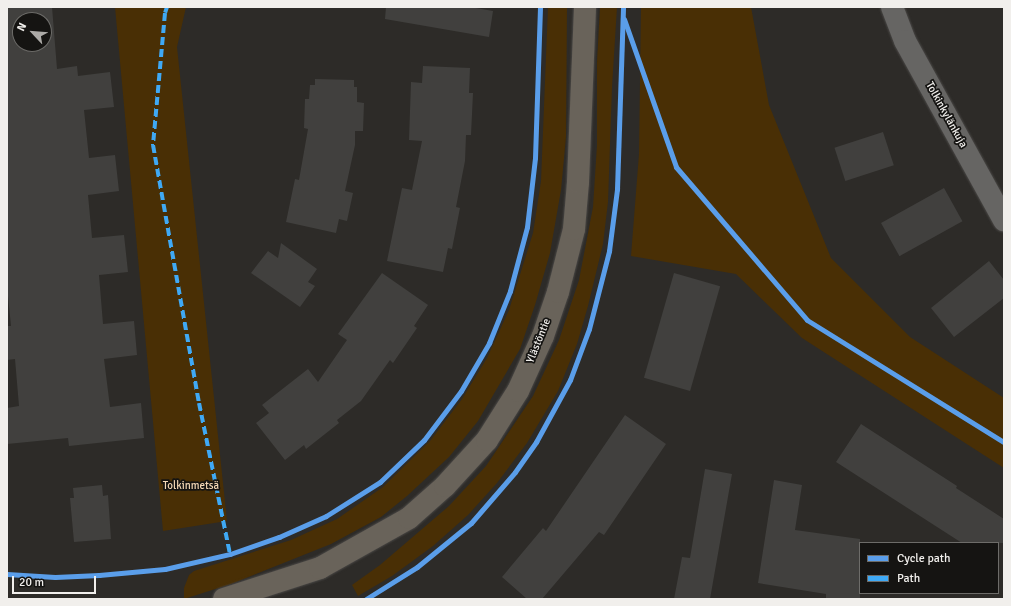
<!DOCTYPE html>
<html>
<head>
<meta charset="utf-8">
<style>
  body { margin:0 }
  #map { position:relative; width:1011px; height:606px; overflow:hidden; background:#2d2b28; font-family:Signika,sans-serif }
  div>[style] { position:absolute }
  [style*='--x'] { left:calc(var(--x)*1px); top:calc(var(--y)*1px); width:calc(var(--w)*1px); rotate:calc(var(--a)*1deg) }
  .green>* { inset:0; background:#492f05 }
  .building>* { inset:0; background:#41403e; transform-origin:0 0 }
  .roads { filter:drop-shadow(0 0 1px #4a4846) drop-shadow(0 0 1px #4a4846) }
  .minor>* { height:22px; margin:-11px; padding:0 11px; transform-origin:11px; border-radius:11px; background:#666563 }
  .major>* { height:22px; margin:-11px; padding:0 11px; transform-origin:11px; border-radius:11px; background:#69635a }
  .quiet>* { height:4px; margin-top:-2px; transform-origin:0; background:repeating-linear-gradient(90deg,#3fa9f5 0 8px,transparent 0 12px) }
  .cycleway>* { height:5px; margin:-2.5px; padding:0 2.5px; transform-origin:2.5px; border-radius:2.5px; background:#5a9eea }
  span { translate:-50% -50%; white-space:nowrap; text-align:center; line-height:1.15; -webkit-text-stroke:3.5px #151412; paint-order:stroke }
  .street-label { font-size:11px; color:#f1efec }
  .park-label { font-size:11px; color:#f5d9b6 }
  .frame { position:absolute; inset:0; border:8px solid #f1efec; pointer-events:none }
  .legend { position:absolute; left:859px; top:542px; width:140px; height:52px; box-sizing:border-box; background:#151412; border:1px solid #6d6c69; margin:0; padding:5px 7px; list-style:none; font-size:12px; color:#f1efec }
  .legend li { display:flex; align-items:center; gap:8px; height:20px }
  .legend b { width:20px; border:1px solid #6d6c69 }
  .north { position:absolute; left:12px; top:12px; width:40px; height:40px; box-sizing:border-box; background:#151412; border:1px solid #6d6c69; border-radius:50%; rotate:296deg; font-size:11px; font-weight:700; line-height:16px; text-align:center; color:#f1efec }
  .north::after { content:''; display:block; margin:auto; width:14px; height:18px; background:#acaaa7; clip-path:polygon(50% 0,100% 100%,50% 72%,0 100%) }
  .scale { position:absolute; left:12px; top:576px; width:84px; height:18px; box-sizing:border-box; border:2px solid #f1efec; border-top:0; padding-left:5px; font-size:12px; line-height:14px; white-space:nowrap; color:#f1efec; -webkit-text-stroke:3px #151412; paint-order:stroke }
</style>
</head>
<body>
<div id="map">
  <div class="green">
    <i style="clip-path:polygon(115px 7px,186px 7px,177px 47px,227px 521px,163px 531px)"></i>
    <i style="clip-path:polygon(548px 7px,567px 7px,566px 137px,561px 190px,550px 253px,535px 305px,520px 349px,478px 421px,449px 457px,407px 496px,381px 517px,331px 544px,231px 584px,184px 599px,184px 588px,189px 575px,194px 571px,291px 540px,337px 519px,383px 487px,430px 441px,462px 399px,487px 358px,509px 310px,533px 233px,541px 181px)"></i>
    <i style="clip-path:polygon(600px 7px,617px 7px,612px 87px,608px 202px,603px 244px,588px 306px,577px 344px,558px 391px,527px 443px,497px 483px,468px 515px,433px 546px,392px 576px,358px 596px,352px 585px,380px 565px,449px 506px,486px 466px,533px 396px,559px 340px,579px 280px,593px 207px,597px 145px,597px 62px)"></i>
    <i style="clip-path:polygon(641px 7px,751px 7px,769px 105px,831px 258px,910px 337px,1004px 398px,1004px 468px,802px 338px,736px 274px,631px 256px,639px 154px)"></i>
  </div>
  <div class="building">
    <i style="clip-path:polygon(evenodd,7px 7px,52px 7px,57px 69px,77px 66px,78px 76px,110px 72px,114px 107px,84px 110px,89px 158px,115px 155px,119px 191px,88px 195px,92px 238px,124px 235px,128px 272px,99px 275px,103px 324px,134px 321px,137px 355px,104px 359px,110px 407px,141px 403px,144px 438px,69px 446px,68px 438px,7px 444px,7px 408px,19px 406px,15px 359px,7px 360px,7px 326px,11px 326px,7px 286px,7px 7px,20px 20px,44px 20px,44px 44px,20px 44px,20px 20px)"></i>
    <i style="clip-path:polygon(386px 7px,470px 7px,493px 11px,489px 37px,385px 19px)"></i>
    <i style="clip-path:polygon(423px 66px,470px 68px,469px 93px,473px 93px,471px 135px,466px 135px,465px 161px,456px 207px,460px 208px,452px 249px,448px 248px,443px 272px,387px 261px,402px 188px,412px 190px,422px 141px,409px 140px,411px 82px,422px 83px)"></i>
    <i style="clip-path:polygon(315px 79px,354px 80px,354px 87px,357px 87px,357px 102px,364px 103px,363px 131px,355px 131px,355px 145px,345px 191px,353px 193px,347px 221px,339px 219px,336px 233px,286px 222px,295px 179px,299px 180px,308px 129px,304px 128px,305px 99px,309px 99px,310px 85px,315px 85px)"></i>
    <i style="left:883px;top:132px;width:35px;height:51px;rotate:72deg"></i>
    <i style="left:944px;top:188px;width:38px;height:72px;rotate:61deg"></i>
    <i style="clip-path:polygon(281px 243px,317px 269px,308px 282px,315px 286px,300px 307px,251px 273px,268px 251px,278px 258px)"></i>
    <i style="clip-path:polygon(989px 261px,1004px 280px,1004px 298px,954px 337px,931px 308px)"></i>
    <i style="clip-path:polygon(382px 273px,428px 305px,414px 326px,417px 328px,393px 363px,390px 360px,361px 401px,337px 420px,339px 423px,306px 449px,304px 445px,285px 460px,256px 423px,269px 413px,262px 405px,308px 369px,318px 382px,347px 340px,338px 334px)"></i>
    <i style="left:674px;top:273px;width:48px;height:109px;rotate:16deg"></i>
    <i style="clip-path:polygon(625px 415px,666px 444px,604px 535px,599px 532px,542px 599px,527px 599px,502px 577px,543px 528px,546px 531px)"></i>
    <i style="clip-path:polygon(861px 424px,957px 486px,956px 488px,1004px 519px,1004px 543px,962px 543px,836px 462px)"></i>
    <i style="clip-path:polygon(705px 469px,732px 474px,710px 599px,674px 599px,682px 557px,690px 558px)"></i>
    <i style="clip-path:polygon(774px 480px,802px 485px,795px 530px,860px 539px,860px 599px,826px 599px,826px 594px,758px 583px)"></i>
    <i style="clip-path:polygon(102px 485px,103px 496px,108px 495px,111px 539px,74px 542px,70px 498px,74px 498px,73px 488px)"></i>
  </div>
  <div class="roads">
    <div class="minor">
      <i style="--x:892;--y:7;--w:36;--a:69"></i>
      <i style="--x:905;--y:41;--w:205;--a:61.1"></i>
    </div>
    <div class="major">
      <i style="--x:224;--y:599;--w:101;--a:-17.9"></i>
      <i style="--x:320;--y:568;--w:102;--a:-29.3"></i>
      <i style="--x:409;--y:518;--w:48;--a:-41.6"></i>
      <i style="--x:445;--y:486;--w:62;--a:-47.6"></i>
      <i style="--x:487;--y:440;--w:58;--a:-57.7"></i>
      <i style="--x:518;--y:391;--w:60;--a:-65.6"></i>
      <i style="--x:543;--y:336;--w:46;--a:-71.2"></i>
      <i style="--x:558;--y:292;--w:65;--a:-75.7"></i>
      <i style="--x:574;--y:229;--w:47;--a:-85.1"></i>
      <i style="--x:578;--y:182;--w:175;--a:-87.7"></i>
    </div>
  </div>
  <div class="quiet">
    <i style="--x:167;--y:7;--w:6;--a:108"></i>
    <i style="--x:165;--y:13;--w:133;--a:95.2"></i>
    <i style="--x:153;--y:145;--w:262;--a:79.9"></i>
    <i style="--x:199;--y:403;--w:154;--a:78.4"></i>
  </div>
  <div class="cycleway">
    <i style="--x:624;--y:19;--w:157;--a:70.6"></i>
    <i style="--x:676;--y:167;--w:201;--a:49.4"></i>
    <i style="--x:807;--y:320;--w:232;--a:31.8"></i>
    <i style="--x:7;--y:574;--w:48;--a:3.6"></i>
    <i style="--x:55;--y:577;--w:44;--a:-2.6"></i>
    <i style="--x:99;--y:575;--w:66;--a:-5.2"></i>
    <i style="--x:165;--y:569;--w:67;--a:-13"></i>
    <i style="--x:230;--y:554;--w:52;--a:-19.1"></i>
    <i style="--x:279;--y:537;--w:51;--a:-24.1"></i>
    <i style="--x:326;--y:516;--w:64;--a:-32.2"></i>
    <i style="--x:380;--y:482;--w:61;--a:-43.7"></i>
    <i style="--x:424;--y:440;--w:61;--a:-52.9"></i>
    <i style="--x:461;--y:391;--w:56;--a:-59.7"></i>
    <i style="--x:489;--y:343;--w:56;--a:-68"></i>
    <i style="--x:510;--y:291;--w:66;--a:-75.1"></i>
    <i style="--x:527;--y:227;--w:69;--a:-83.4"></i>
    <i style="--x:535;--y:158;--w:151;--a:-88.1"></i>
    <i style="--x:366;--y:599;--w:60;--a:-32.1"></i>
    <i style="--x:417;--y:567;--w:70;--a:-39.2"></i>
    <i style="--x:471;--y:523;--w:67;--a:-49.2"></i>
    <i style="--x:515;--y:472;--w:37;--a:-55"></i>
    <i style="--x:536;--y:442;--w:71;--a:-61.3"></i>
    <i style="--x:570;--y:380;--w:54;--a:-69.6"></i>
    <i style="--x:589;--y:329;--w:81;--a:-75.6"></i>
    <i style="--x:609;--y:251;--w:63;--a:-82.6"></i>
    <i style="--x:617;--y:189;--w:182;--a:-88.1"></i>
  </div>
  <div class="street-label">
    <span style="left:946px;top:115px;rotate:61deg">Tolkinkylänkuja</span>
    <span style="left:539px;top:341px;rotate:-68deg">Ylästöntie</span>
  </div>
  <div class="park-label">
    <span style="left:191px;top:486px">Tolkinmetsä</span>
  </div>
  <div class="frame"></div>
  <ul class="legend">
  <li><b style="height:5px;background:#5a9eea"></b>Cycle path</li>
  <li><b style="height:5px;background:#3fa9f5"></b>Path</li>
  </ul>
  <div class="north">N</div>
  <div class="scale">20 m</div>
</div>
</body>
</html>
